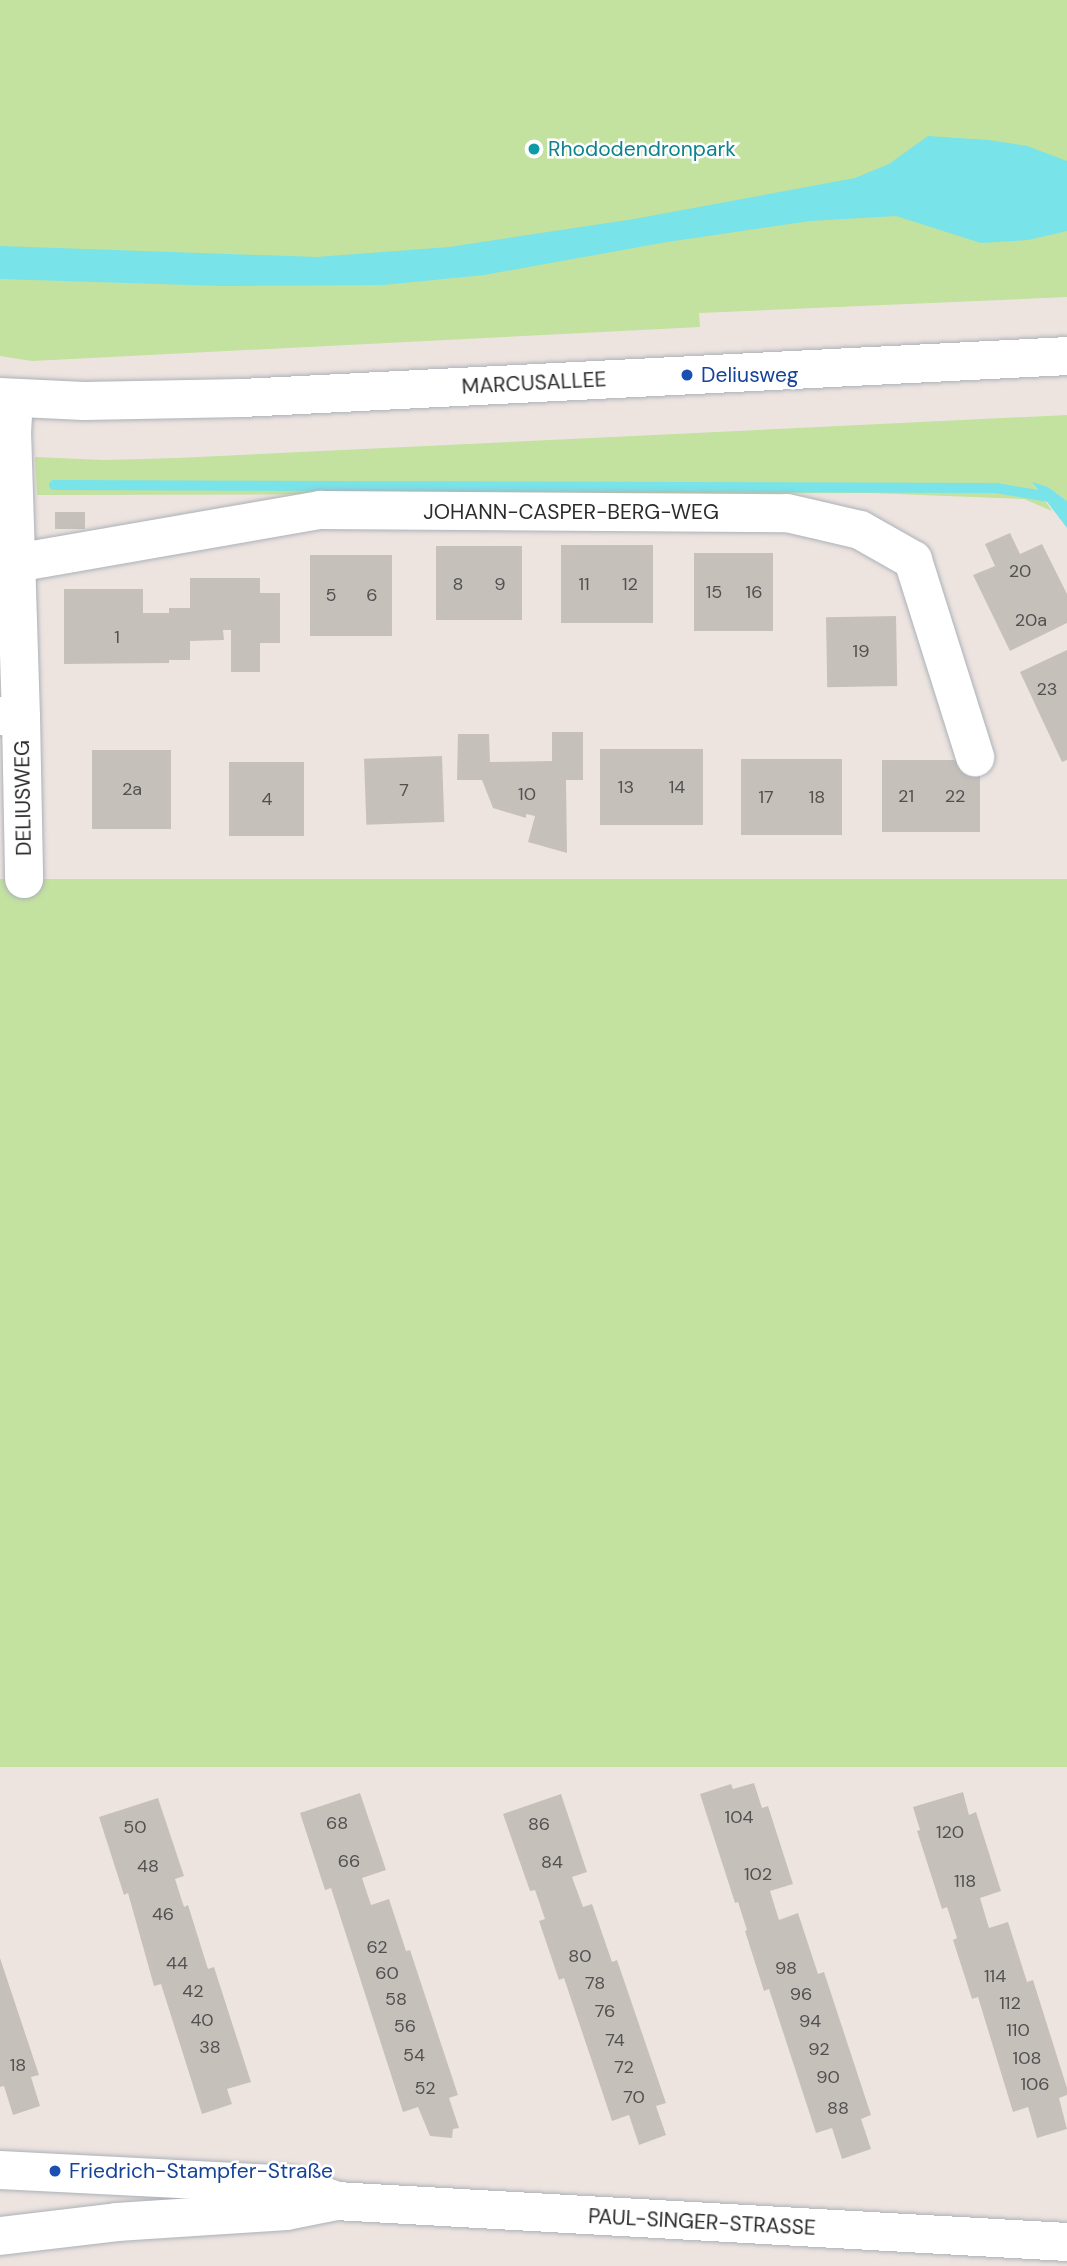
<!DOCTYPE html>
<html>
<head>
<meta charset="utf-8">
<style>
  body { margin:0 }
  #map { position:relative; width:1067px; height:2266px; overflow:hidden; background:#ede4e0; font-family:"DM Sans",sans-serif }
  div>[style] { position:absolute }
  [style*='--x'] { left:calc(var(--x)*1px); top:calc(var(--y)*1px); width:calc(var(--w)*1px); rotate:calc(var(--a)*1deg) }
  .green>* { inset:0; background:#c3e19f; transform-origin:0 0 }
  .water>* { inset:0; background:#78e3e9 }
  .stream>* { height:10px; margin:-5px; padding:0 5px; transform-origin:5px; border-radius:5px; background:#78e3e9 }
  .building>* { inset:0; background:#c6c0bb; transform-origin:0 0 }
  .roads { filter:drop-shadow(0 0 2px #acb1b8) drop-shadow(0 0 2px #acb1b8) }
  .minor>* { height:38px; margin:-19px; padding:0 19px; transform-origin:19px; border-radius:19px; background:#fff }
  .dots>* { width:19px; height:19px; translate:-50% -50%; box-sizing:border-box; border:4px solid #fff; border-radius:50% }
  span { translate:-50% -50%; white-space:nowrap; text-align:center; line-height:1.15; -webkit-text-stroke:5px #fff; paint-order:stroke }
  .number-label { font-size:18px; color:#525150 }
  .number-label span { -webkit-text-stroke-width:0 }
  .culture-label { font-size:21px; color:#0d838f }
  .left { translate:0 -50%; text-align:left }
  .transit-label { font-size:21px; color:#164399 }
  .street-label { font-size:21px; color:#2c2c2c }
</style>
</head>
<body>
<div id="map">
  <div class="green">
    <i style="clip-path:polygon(0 0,1067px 0,1067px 297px,699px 313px,700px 327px,32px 361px,0 356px)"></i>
    <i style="clip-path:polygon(1067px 415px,1067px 501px,1048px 487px,1033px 483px,1052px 511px,1024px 499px,870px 493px,37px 495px,35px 457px,104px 460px,177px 458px)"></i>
    <i style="left:1067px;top:879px;width:888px;height:1067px;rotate:90deg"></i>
  </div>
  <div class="water">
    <i style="clip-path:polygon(928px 136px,988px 140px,1027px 146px,1067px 161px,1067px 231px,1028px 240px,981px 243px,896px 216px,810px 221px,667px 242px,484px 275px,383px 285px,223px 286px,0 279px,0 246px,317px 257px,449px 247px,634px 219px,855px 178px,889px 164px)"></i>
    <i style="clip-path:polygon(1032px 482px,1048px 487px,1067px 501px,1067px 528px)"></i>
  </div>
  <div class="stream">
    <i style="--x:54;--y:485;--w:942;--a:0.18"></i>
    <i style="--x:996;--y:488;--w:54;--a:9.6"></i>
  </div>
  <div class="building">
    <i style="left:55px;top:512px;width:30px;height:17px"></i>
    <i style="clip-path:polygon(1010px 533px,1020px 554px,1042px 544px,1067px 594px,1067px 623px,1010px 651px,973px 575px,995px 566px,985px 544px)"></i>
    <i style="left:561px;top:545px;width:92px;height:78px"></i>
    <i style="left:522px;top:546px;width:74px;height:86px;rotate:90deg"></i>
    <i style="left:694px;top:553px;width:79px;height:78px"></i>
    <i style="left:310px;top:555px;width:82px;height:81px"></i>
    <i style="clip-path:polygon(190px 578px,260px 578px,260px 593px,280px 593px,280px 643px,260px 643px,260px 672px,231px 672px,231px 630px,223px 630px,224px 640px,190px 641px,190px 660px,169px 660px,169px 663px,64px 664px,64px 589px,143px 589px,143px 613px,169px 613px,169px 608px,190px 608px)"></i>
    <i style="left:896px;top:616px;width:70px;height:70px;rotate:89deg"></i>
    <i style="clip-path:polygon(1067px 650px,1067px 760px,1062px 762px,1020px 672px)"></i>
    <i style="clip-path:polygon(552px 732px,583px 732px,583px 780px,566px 780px,567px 853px,528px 842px,535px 816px,526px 814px,526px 818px,493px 808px,482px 780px,457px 780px,458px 734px,489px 734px,490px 762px,552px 761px)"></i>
    <i style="left:600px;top:749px;width:103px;height:76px"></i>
    <i style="left:92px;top:750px;width:79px;height:79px"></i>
    <i style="left:442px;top:756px;width:66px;height:78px;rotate:88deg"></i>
    <i style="left:741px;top:759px;width:101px;height:76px"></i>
    <i style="left:882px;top:760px;width:98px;height:72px"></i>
    <i style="left:229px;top:762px;width:75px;height:74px"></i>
    <i style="clip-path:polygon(754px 1783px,762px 1808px,768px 1806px,793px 1884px,770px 1891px,779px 1920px,798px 1913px,818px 1974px,824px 1972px,871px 2115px,861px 2119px,871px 2149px,842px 2159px,832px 2128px,816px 2133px,769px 1989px,764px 1991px,745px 1931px,747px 1930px,738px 1902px,735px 1903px,700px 1794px,731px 1784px,733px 1789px)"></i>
    <i style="clip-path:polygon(963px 1792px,969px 1815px,976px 1812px,1001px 1891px,980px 1898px,989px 1928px,1008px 1922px,1027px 1982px,1033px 1980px,1067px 2088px,1067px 2095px,1059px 2098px,1067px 2129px,1037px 2138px,1028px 2107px,1013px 2112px,978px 1997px,972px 1999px,953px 1940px,957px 1938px,947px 1907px,942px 1909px,917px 1831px,920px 1830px,913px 1807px)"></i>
    <i style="clip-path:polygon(360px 1793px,386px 1870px,362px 1878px,371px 1905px,389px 1899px,406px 1951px,410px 1950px,458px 2095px,449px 2098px,459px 2128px,453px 2129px,452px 2138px,430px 2136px,418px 2107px,403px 2112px,331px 1888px,325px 1890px,300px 1813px)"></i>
    <i style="clip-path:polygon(561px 1794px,587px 1872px,572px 1877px,583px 1907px,592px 1904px,612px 1962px,617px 1960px,666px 2103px,656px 2106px,666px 2135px,639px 2145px,629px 2115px,612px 2121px,564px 1978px,559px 1980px,539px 1921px,545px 1919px,535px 1890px,530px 1891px,503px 1814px)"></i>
    <i style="clip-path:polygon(158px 1798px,184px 1876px,175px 1879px,184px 1907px,188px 1905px,208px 1969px,214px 1967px,251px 2082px,227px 2089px,232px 2104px,202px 2114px,161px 1984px,154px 1986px,128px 1893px,124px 1895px,99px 1817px)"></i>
    <i style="clip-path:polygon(0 1958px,39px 2075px,31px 2077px,40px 2106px,13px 2115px,4px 2086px,0 2087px)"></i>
  </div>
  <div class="roads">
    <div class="minor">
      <i style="--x:0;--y:397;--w:84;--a:2.7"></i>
      <i style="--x:84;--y:401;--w:158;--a:-1.1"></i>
      <i style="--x:242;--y:398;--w:826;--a:-2.91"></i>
      <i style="--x:16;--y:563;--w:309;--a:-9.9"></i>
      <i style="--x:320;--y:510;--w:467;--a:0.4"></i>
      <i style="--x:787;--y:513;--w:75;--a:13.1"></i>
      <i style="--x:860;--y:530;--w:61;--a:29.5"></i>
      <i style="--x:913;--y:560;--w:207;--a:72.5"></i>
      <i style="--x:0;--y:716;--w:21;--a:3"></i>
      <i style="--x:21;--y:717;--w:283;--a:-91.8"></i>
      <i style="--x:12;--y:434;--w:35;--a:-87"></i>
      <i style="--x:21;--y:717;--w:162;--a:88.9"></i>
      <i style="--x:0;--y:2170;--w:294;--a:2.9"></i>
      <i style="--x:294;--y:2185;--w:43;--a:20.6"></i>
      <i style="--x:0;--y:2236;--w:118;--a:-6.8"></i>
      <i style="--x:117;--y:2222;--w:170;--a:-3.7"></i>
      <i style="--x:287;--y:2211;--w:50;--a:-11.5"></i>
      <i style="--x:336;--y:2201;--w:732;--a:3.21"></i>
    </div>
  </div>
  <div class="dots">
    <i style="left:534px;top:149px;background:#0f9aa8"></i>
    <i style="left:687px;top:375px;background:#1a4fb4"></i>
    <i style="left:55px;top:2171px;background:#1a4fb4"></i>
  </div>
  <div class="number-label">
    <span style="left:1020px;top:571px">20</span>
    <span style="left:458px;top:584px">8</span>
    <span style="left:500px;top:584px">9</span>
    <span style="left:584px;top:584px">11</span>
    <span style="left:630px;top:584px">12</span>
    <span style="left:714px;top:592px">15</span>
    <span style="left:754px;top:592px">16</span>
    <span style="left:331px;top:595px">5</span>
    <span style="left:372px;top:595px">6</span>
    <span style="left:1031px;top:620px">20a</span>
    <span style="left:117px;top:637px">1</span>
    <span style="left:861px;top:651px">19</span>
    <span style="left:1047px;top:689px">23</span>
    <span style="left:626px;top:787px">13</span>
    <span style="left:677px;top:787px">14</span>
    <span style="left:132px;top:789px">2a</span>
    <span style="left:404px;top:790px">7</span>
    <span style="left:527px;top:794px">10</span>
    <span style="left:906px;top:796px">21</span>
    <span style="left:955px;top:796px">22</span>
    <span style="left:766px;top:797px">17</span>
    <span style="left:817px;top:797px">18</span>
    <span style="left:267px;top:799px">4</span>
    <span style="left:739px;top:1817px">104</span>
    <span style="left:337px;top:1823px">68</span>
    <span style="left:539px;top:1824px">86</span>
    <span style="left:135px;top:1827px">50</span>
    <span style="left:950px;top:1832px">120</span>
    <span style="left:349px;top:1861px">66</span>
    <span style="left:552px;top:1862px">84</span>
    <span style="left:148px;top:1866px">48</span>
    <span style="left:758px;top:1874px">102</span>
    <span style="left:965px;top:1881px">118</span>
    <span style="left:163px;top:1914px">46</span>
    <span style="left:377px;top:1947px">62</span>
    <span style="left:580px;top:1956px">80</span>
    <span style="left:177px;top:1963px">44</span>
    <span style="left:786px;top:1968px">98</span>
    <span style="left:387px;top:1973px">60</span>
    <span style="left:995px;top:1976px">114</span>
    <span style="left:595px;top:1983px">78</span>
    <span style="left:193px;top:1991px">42</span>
    <span style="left:801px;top:1994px">96</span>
    <span style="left:396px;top:1999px">58</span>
    <span style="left:1010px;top:2003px">112</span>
    <span style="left:605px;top:2011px">76</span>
    <span style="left:202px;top:2020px">40</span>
    <span style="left:810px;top:2021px">94</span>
    <span style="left:405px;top:2026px">56</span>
    <span style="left:1018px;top:2030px">110</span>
    <span style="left:615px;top:2040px">74</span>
    <span style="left:210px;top:2047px">38</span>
    <span style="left:819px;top:2049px">92</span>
    <span style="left:414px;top:2055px">54</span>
    <span style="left:1027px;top:2058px">108</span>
    <span style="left:18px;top:2065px">18</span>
    <span style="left:624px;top:2067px">72</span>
    <span style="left:828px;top:2077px">90</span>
    <span style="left:1035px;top:2084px">106</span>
    <span style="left:425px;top:2088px">52</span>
    <span style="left:634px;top:2097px">70</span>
    <span style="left:838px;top:2108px">88</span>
  </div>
  <div class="culture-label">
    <span class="left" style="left:548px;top:149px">Rhododendronpark</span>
  </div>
  <div class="transit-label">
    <span class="left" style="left:701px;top:375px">Deliusweg</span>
    <span class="left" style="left:69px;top:2171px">Friedrich-Stampfer-Straße</span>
  </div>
  <div class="street-label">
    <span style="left:534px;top:383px;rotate:-3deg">MARCUSALLEE</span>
    <span style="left:571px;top:512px">JOHANN-CASPER-BERG-WEG</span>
    <span style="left:23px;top:798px;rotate:-91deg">DELIUSWEG</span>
    <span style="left:702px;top:2222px;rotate:3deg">PAUL-SINGER-STRASSE</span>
  </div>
</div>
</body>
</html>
